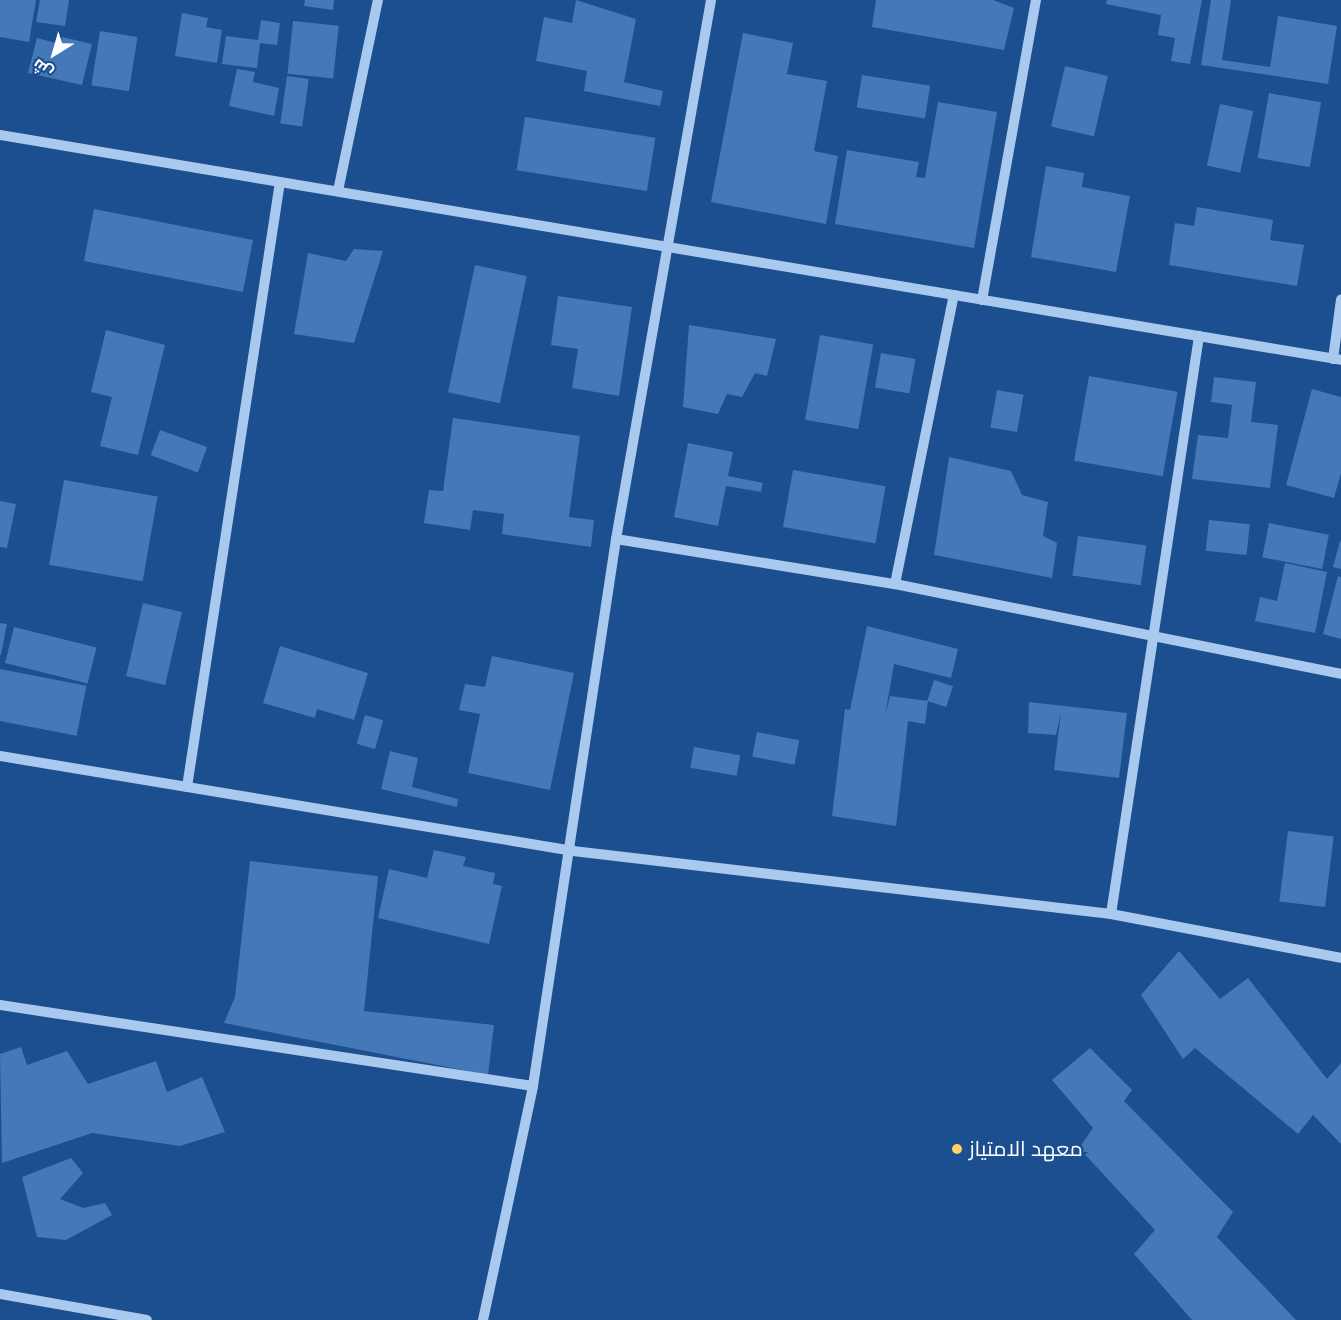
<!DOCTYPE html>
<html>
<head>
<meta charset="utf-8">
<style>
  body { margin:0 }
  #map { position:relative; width:1341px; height:1320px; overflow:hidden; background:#1b4f8f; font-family:Figtree,Cairo,sans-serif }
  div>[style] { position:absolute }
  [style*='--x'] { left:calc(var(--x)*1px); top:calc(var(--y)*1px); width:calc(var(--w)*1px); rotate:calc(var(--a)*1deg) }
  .building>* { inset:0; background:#4478b7; transform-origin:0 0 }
  .minor>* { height:10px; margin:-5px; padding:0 5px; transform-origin:5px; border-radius:5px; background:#a9c9ee }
  .dots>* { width:16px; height:16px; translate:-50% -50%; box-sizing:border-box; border:3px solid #1b4f8f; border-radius:50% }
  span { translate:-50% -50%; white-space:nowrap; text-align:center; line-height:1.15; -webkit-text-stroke:5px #1b4f8f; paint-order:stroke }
  .poi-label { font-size:21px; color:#fff }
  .left { translate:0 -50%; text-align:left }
  .north { position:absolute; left:24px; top:24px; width:60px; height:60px; -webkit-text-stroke:4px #1b4f8f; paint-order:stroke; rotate:217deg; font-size:16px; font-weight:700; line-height:24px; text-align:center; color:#fff }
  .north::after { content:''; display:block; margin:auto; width:21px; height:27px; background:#fff; clip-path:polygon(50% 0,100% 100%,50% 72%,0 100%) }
</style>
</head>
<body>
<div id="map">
  <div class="building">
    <i style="clip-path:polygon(0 0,36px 0,29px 42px,0 37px)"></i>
    <i style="clip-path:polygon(40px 0,69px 0,65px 26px,36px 22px)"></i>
    <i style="clip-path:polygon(305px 0,334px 0,333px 10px,304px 6px)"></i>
    <i style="clip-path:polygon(576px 0,636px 19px,624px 82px,663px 91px,660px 106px,584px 91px,587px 71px,536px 61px,544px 17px,572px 23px)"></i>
    <i style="clip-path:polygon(876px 0,993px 0,1014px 8px,1004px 50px,872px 27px)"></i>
    <i style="clip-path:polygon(1107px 0,1202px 0,1190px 64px,1171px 61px,1175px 38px,1158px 35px,1161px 15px,1106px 4px)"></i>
    <i style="clip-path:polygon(1211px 0,1231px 0,1222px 60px,1270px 67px,1278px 16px,1337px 26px,1328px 84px,1201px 65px)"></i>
    <i style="clip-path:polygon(182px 13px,208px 18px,206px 27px,222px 30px,217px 63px,175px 56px)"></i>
    <i style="clip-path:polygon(261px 20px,280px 23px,277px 45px,260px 43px,257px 68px,222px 64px,226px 36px,258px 40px)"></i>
    <i style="left:293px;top:21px;width:46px;height:53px;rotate:6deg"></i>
    <i style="left:100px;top:31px;width:38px;height:55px;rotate:9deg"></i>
    <i style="clip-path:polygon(743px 33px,793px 43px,787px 74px,827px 81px,814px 151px,838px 156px,826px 224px,711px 202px)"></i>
    <i style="clip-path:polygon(62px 37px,92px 44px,82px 85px,28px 73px,37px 38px,60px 44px)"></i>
    <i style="left:1065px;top:66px;width:44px;height:62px;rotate:13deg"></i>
    <i style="clip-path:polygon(237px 69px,255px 72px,253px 82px,279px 88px,274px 116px,229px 106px)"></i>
    <i style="left:862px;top:75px;width:69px;height:33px;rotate:9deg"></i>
    <i style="left:287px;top:76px;width:22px;height:48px;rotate:8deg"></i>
    <i style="left:1269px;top:93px;width:53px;height:66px;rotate:10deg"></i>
    <i style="clip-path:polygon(938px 102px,997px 112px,974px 248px,835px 224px,847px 150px,919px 162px,916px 177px,925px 178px)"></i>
    <i style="left:1220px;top:104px;width:34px;height:63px;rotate:12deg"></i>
    <i style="left:525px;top:117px;width:132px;height:54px;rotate:9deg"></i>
    <i style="clip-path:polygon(1046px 166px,1084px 173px,1082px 187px,1130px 196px,1116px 272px,1031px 257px)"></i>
    <i style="clip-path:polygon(1197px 207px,1273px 220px,1270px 240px,1304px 245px,1297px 286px,1169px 265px,1175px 223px,1194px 226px)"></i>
    <i style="left:94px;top:209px;width:162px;height:53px;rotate:11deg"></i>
    <i style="clip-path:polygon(354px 249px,383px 251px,354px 343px,294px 334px,308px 253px,346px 261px)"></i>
    <i style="left:475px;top:265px;width:53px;height:130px;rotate:12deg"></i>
    <i style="clip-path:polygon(558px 296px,632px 307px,619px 396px,572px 388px,578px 349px,551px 345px)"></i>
    <i style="clip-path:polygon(689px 325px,776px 339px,767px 376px,755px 373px,742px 397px,727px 394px,718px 414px,683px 407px)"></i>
    <i style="clip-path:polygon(106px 330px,165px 345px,138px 455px,100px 446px,112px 397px,91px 392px)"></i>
    <i style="left:820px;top:335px;width:54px;height:86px;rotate:10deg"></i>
    <i style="left:881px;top:353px;width:35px;height:35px;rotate:10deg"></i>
    <i style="left:1089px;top:376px;width:90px;height:86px;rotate:10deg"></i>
    <i style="clip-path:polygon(1214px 377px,1256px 382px,1251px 422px,1278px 425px,1270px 488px,1192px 479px,1198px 435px,1228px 438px,1232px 405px,1211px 402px)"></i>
    <i style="clip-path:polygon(1312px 389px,1341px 397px,1341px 473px,1334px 498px,1286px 485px)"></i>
    <i style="left:997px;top:390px;width:27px;height:38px;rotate:10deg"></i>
    <i style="clip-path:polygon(453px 418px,580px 436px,569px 517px,594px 520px,591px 547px,502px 534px,504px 514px,473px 510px,470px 530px,424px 523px,429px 490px,443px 491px)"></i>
    <i style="left:160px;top:430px;width:50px;height:27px;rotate:20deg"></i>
    <i style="clip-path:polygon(688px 443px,733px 452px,728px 476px,763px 483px,761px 492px,726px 486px,718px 526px,674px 517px)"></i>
    <i style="clip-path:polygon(949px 457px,1011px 471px,1022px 495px,1048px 502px,1043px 536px,1057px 543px,1052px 578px,934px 555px)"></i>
    <i style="left:793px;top:470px;width:94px;height:58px;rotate:10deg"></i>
    <i style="left:64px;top:480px;width:95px;height:86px;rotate:10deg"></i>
    <i style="clip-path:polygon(0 501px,16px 504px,7px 548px,0 547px)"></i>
    <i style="left:1209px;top:520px;width:41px;height:31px;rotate:6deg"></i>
    <i style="left:1269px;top:523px;width:61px;height:35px;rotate:11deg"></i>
    <i style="left:1078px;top:536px;width:69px;height:40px;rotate:8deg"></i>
    <i style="clip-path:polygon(1340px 541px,1341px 542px,1341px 569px,1333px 567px)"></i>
    <i style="clip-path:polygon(1285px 563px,1327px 572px,1315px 633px,1255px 621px,1260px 597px,1277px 601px)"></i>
    <i style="clip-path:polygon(1338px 576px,1341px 577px,1341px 639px,1323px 634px)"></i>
    <i style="left:143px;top:603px;width:40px;height:75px;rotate:13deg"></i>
    <i style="clip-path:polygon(0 623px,7px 624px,1px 655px,0 655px)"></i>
    <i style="clip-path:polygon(867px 626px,958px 649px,951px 678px,894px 664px,885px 716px,890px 696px,928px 701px,925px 724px,908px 721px,896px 826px,832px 816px,845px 709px,850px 710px)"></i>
    <i style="left:14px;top:627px;width:85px;height:37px;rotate:14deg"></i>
    <i style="clip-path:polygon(280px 646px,368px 673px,354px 720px,317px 709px,315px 718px,263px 703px)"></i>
    <i style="clip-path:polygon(492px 656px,574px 673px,550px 790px,468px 773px,480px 714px,459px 710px,465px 684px,485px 687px)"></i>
    <i style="left:0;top:669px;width:88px;height:51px;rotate:11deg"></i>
    <i style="left:934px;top:680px;width:20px;height:22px;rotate:18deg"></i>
    <i style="clip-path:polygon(1029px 702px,1127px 713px,1119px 778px,1054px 770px,1061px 712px,1056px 735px,1028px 733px)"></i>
    <i style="left:365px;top:715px;width:19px;height:30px;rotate:16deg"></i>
    <i style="left:757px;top:732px;width:43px;height:25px;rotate:11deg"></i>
    <i style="left:694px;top:747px;width:47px;height:21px;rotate:10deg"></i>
    <i style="clip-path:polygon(390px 751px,418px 758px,412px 787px,458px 799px,457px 807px,381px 789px)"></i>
    <i style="left:1288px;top:831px;width:46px;height:71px;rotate:7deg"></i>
    <i style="clip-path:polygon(434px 850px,466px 857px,463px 866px,495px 873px,493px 884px,502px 886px,489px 944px,378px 918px,389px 869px,427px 878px)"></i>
    <i style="clip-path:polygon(250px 861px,378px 876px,364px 1011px,494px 1025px,488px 1075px,224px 1023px,235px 997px)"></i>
    <i style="clip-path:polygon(1179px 951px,1220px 999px,1248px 978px,1327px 1079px,1341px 1063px,1341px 1144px,1313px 1115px,1298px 1134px,1195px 1048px,1183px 1059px,1141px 995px)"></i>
    <i style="clip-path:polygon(21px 1047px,27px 1065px,67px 1051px,88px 1084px,156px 1061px,167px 1092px,202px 1077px,225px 1132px,180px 1146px,92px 1133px,2px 1163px,0 1054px)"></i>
    <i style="clip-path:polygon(1090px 1048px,1132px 1090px,1124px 1101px,1233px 1212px,1217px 1237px,1296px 1320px,1192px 1320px,1134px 1254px,1155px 1230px,1079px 1148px,1093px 1128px,1052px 1080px)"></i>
    <i style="clip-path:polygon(71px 1158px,83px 1173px,60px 1199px,83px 1208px,105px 1203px,112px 1215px,66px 1240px,37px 1237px,22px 1177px)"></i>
  </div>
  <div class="minor">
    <i style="--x:0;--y:135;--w:1360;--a:9.52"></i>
    <i style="--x:338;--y:191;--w:195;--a:-78.2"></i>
    <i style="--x:982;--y:300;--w:305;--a:-79.8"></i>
    <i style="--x:1333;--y:359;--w:60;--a:-82.3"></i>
    <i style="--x:616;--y:539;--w:283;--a:9.2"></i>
    <i style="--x:895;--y:584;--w:455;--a:11.4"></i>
    <i style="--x:895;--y:584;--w:295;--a:-78.5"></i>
    <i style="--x:0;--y:756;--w:581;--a:9.41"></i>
    <i style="--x:573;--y:851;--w:542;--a:6.68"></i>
    <i style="--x:1111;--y:914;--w:234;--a:10.8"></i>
    <i style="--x:187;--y:787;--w:612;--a:-81.26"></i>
    <i style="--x:1111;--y:914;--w:585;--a:-81.34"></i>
    <i style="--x:0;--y:1005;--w:539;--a:8.64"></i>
    <i style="--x:0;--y:1294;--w:149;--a:10"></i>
    <i style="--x:483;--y:1320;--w:239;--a:-77.9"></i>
    <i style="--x:533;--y:1086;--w:553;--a:-81.37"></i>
    <i style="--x:616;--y:539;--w:547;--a:-80"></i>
  </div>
  <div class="dots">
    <i style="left:957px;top:1149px;background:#ffd166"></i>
  </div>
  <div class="poi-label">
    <span class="left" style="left:969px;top:1149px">معهد الامتياز</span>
  </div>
  <div class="north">ش</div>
</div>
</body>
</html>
